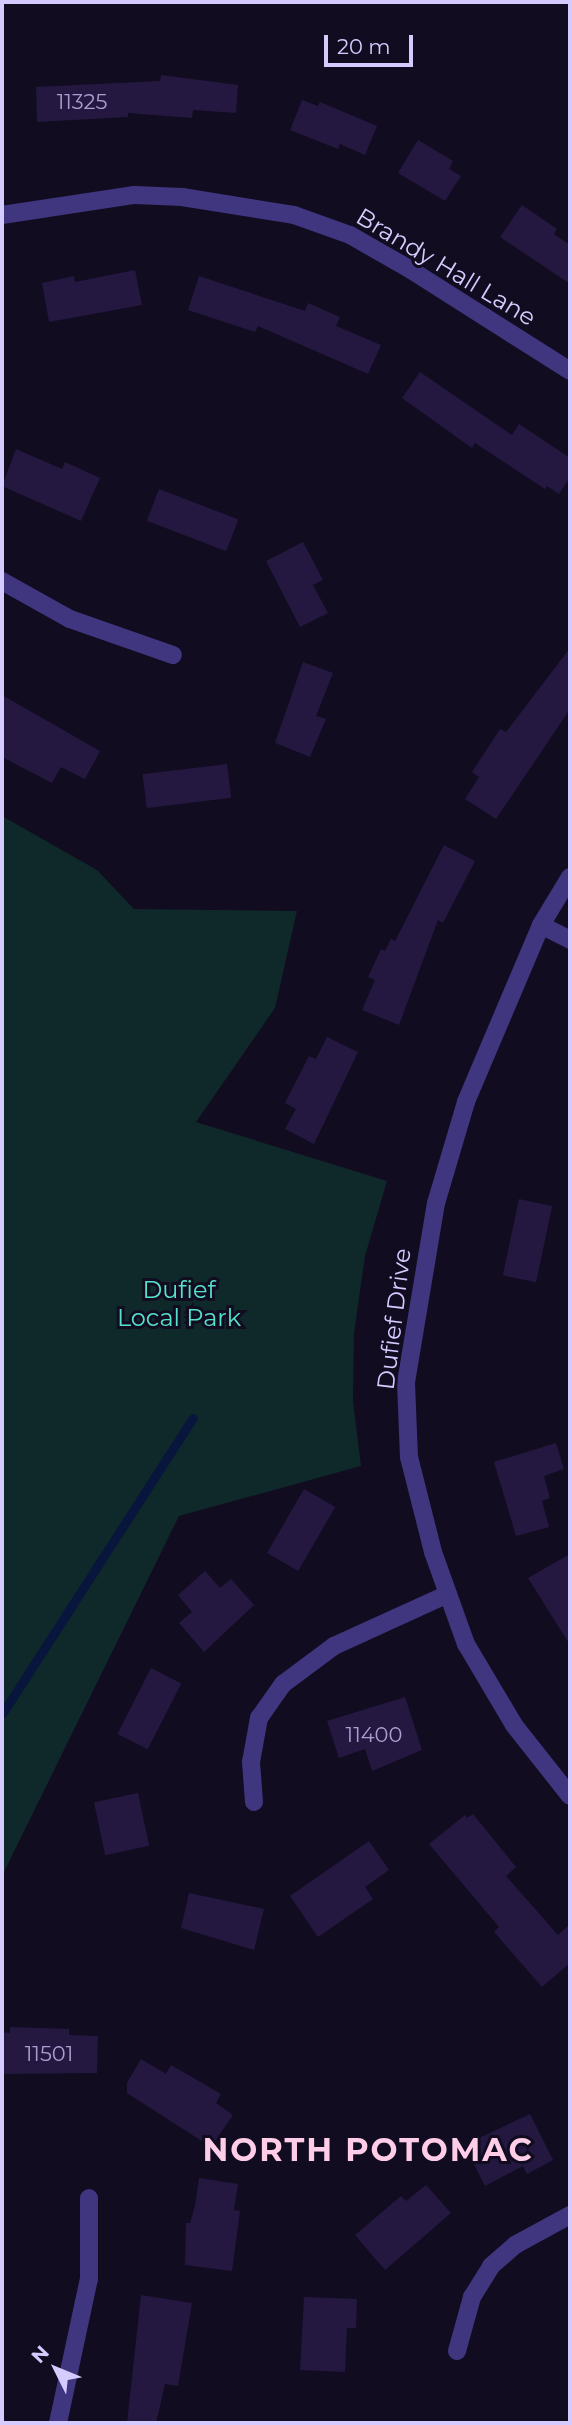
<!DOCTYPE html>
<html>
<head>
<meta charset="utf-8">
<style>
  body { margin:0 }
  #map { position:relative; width:572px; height:2425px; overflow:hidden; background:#110c20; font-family:Montserrat,sans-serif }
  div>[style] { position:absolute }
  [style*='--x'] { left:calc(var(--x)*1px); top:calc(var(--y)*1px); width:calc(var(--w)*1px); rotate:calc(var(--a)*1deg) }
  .green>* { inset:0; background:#0f282a }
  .stream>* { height:9px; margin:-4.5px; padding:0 4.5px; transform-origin:4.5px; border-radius:4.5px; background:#08163d }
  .building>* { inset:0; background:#241841; transform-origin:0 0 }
  .street>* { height:18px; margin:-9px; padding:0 9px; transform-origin:9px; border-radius:9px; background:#403680 }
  span { translate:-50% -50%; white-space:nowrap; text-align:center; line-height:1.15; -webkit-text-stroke:6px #110c20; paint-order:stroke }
  .number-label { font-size:21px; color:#aa9ed0 }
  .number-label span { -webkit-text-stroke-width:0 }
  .street-label { font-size:24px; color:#d6cbff }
  .park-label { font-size:24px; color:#54e2cc }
  .district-label { font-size:32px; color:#ffcde8; font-weight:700; letter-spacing:2px }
  .frame { position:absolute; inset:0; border:4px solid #d6cbff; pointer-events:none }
  .north { position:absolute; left:21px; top:2334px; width:70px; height:70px; -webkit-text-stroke:5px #110c20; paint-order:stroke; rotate:313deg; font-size:19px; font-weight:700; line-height:28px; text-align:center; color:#d6cbff }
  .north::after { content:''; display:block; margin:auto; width:24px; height:32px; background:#d6cbff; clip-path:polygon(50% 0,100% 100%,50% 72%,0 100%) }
  .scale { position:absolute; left:324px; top:35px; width:89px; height:32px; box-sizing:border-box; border:4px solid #d6cbff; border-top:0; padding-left:9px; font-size:21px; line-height:24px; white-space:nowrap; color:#d6cbff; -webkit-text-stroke:5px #110c20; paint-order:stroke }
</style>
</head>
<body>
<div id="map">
  <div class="green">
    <i style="clip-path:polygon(2px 816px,97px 870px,134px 909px,297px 911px,275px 1008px,196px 1122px,387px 1181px,365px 1256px,354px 1333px,353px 1401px,361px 1466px,179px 1516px,2px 1876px)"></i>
  </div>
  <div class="stream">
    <i style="--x:2;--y:1714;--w:352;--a:-57.2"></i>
  </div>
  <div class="building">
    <i style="clip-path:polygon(161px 75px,238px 85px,236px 113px,193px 110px,192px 118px,128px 113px,128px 117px,37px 122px,36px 87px,160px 81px)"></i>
    <i style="clip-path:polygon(302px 100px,318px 106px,320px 102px,377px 126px,365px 155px,340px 144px,338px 149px,290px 130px)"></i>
    <i style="clip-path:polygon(418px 140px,453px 161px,449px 169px,461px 176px,445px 201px,398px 173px)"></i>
    <i style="clip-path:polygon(522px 205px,557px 229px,554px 234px,570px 245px,570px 284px,500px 237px)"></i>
    <i style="clip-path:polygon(135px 270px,142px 305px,49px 322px,42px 283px,74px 276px,75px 282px)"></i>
    <i style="clip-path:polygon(199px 276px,305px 311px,308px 303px,340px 317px,336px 326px,381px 345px,368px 374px,258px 326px,255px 332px,188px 310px)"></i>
    <i style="clip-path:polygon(420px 372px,512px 435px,519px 424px,570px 458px,570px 477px,559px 494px,547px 486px,545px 489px,475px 443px,472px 448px,402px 398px)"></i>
    <i style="clip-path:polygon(16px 449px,62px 469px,65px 462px,100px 478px,81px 521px,2px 486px)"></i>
    <i style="left:159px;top:489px;width:85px;height:34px;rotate:21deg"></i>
    <i style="clip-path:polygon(303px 542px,323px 580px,313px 585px,328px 613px,300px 627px,266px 561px)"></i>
    <i style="clip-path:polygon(570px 648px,570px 709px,496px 819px,465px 799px,479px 777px,472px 772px,500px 729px,506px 732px)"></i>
    <i style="clip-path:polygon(303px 662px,333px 673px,316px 716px,326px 719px,310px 757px,275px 743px)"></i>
    <i style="clip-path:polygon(2px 695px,100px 751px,85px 779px,61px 767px,52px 783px,2px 757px)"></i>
    <i style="left:227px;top:764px;width:34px;height:85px;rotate:83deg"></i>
    <i style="clip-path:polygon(444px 845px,475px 861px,443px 923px,438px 920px,399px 1025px,362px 1010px,375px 980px,368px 977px,381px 949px,385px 951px,391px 939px,395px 941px)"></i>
    <i style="clip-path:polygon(327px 1037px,358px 1052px,314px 1144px,285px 1129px,296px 1109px,285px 1103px,309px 1056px,316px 1059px)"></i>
    <i style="left:519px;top:1199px;width:34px;height:78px;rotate:12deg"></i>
    <i style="clip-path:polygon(556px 1443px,564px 1469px,544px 1476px,550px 1498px,542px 1501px,549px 1527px,516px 1536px,494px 1462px)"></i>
    <i style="left:304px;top:1489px;width:36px;height:74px;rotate:30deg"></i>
    <i style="clip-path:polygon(570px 1554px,570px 1645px,528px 1578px)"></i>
    <i style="clip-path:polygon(205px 1571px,220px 1588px,231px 1579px,254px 1605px,204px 1652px,179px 1623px,192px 1612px,178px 1595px)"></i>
    <i style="left:151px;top:1668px;width:34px;height:74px;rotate:27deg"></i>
    <i style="clip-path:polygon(405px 1697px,422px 1750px,372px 1771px,365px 1749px,339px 1758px,327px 1721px)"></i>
    <i style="left:138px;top:1793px;width:54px;height:45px;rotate:78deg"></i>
    <i style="clip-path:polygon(473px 1814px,516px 1867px,506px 1876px,558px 1935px,570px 1924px,570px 1963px,542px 1987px,494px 1932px,499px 1927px,429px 1844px,465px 1815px,467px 1818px)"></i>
    <i style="clip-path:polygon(369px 1841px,389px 1870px,365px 1887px,373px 1899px,318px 1937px,290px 1896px)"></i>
    <i style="clip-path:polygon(189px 1893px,264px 1909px,254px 1950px,181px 1928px)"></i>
    <i style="clip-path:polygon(10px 2027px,69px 2029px,69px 2035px,98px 2036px,97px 2073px,2px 2074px,2px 2032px,10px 2033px)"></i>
    <i style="clip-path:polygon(141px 2059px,166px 2074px,171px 2065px,221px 2094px,216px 2103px,233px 2115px,211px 2147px,127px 2093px,127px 2083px)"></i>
    <i style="clip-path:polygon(530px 2114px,553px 2160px,527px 2174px,523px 2166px,485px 2186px,464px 2145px)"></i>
    <i style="clip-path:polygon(199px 2178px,238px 2184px,234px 2210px,240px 2211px,232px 2271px,185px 2265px,186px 2223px,190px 2223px,195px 2206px)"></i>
    <i style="clip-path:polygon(426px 2185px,451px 2213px,385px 2270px,355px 2235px,401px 2196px,406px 2201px)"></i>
    <i style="clip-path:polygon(141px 2295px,192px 2303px,178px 2386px,165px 2384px,156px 2423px,127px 2423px)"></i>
    <i style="clip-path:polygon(304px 2297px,357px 2299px,356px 2328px,347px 2328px,345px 2372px,300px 2370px)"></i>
  </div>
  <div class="street">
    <i style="--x:2;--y:215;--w:134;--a:-8.6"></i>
    <i style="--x:135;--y:195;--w:47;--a:2.4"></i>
    <i style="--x:182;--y:197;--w:113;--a:9.1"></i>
    <i style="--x:294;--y:215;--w:59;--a:19.7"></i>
    <i style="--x:350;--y:235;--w:70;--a:29.8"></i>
    <i style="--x:411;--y:270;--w:188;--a:32.4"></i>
    <i style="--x:2;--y:581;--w:78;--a:29.2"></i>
    <i style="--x:70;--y:619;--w:109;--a:19.3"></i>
    <i style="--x:570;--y:877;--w:56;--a:121.1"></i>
    <i style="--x:541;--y:925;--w:192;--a:113"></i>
    <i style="--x:466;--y:1102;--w:105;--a:106.5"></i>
    <i style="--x:436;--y:1203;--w:182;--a:99.5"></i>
    <i style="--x:406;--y:1383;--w:74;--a:87.7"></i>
    <i style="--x:409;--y:1457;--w:98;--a:75.8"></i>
    <i style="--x:433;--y:1552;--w:98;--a:70.3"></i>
    <i style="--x:466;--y:1644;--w:94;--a:59.3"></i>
    <i style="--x:514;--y:1725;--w:90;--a:51.7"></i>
    <i style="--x:541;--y:925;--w:33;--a:27"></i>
    <i style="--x:254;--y:1802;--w:40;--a:-94.3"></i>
    <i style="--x:251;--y:1762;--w:45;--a:-79.7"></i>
    <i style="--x:259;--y:1718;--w:42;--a:-54.8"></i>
    <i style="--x:283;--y:1684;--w:64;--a:-36.7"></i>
    <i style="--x:334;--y:1646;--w:125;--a:-24.5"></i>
    <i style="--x:457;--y:2351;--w:56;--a:-74.5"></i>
    <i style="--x:472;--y:2297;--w:36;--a:-58"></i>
    <i style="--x:491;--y:2266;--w:32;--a:-41"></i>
    <i style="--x:515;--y:2245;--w:63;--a:-28.6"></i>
    <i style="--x:58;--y:2423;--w:147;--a:-77.9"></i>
    <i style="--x:89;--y:2279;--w:81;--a:-90"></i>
  </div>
  <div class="number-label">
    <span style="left:82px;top:102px">11325</span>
    <span style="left:374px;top:1735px">11400</span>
    <span style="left:49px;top:2054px">11501</span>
  </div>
  <div class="street-label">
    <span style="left:446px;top:267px;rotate:31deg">Brandy Hall Lane</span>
    <span style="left:394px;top:1319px;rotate:-83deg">Dufief Drive</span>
  </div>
  <div class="park-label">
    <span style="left:179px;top:1304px">Dufief<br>Local Park</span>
  </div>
  <div class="district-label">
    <span style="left:368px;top:2150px">NORTH POTOMAC</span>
  </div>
  <div class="frame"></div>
  <div class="north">N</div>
  <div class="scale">20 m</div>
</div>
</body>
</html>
